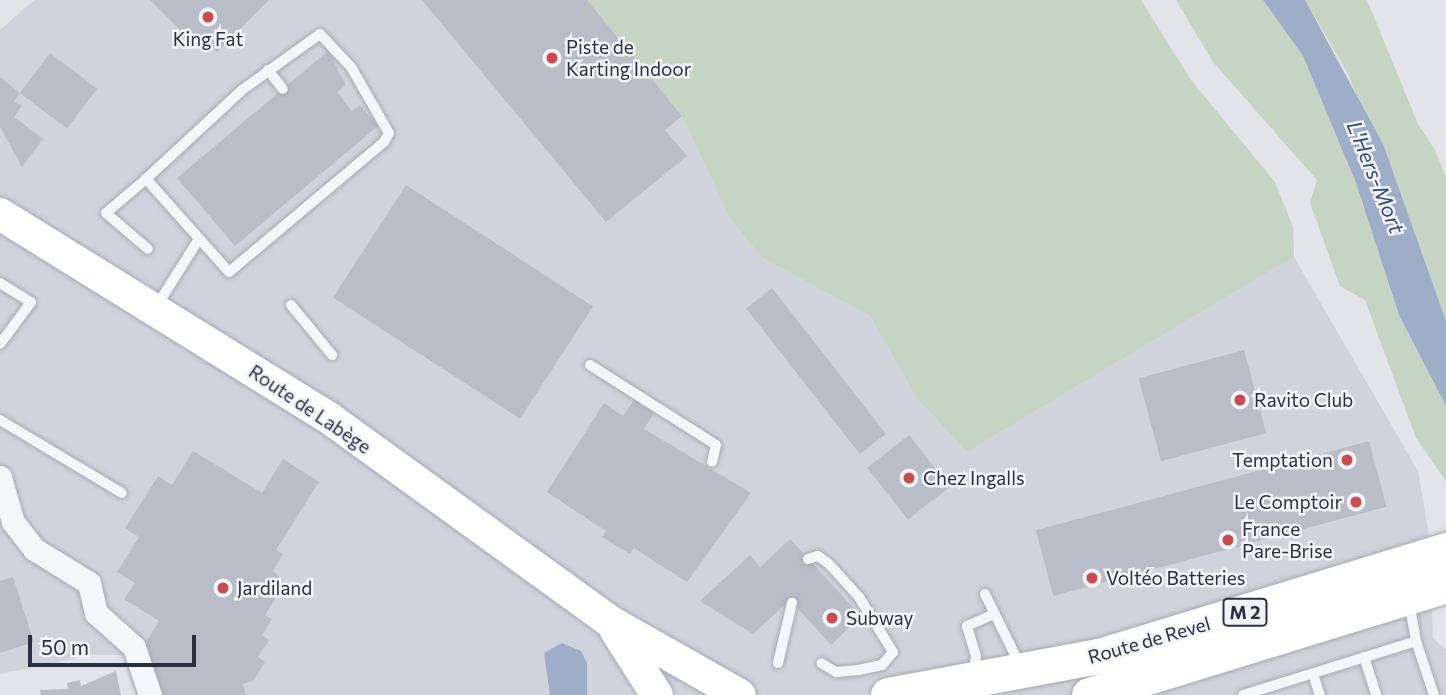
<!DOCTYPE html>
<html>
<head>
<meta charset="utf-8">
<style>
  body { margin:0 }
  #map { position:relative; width:1446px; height:695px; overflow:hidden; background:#e2e4ea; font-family:Commissioner,sans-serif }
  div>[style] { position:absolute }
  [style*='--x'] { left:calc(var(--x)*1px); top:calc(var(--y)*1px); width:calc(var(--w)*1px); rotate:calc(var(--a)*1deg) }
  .built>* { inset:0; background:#d0d3dc }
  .green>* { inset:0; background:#c6d4c4 }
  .water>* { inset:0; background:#9eaec9 }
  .building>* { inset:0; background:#b9bdc7; transform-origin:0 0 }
  .roads { filter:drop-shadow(0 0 2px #a7aab4) drop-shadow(0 0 2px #a7aab4) }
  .lane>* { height:10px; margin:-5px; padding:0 5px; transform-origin:5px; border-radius:5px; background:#f5f6f9 }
  .street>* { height:23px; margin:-11.5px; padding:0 11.5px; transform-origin:11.5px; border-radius:11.5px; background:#f5f6f9 }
  .secondary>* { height:32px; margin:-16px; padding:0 16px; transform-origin:16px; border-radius:16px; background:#fff }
  .primary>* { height:35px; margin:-17.5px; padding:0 17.5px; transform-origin:17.5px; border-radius:17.5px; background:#fff }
  .dots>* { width:19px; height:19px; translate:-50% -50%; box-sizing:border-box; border:4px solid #f2f4f8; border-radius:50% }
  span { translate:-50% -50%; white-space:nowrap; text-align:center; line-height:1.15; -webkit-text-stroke:5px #f2f4f8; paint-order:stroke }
  .shield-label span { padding:2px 5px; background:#f2f4f8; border:2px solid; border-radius:5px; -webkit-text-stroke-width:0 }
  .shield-label { font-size:18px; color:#2a3042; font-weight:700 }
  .poi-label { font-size:19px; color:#2a3042 }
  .left { translate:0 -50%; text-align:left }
  .right { translate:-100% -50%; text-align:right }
  .street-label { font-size:19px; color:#2a3042 }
  .water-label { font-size:21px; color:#354a75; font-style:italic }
  .scale { position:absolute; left:28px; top:635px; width:168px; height:32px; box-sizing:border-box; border:4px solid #2a3042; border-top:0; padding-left:9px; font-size:21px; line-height:24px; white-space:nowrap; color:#2a3042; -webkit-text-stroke:5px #f2f4f8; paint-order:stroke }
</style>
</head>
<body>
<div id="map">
  <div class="built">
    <i style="clip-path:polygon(34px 0,587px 0,682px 116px,730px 219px,762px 258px,870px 316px,917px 399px,967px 452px,1294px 257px,1418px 471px,1428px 530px,1433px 638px,1446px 650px,1446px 695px,136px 695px,123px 655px,92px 655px,0 674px,0 30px)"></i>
  </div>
  <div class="green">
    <i style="clip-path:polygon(587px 0,1141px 0,1191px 80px,1275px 182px,1293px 227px,1294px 257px,967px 452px,917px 399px,870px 316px,762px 258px,730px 219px,682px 116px)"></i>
    <i style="clip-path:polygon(1176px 0,1263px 0,1303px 56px,1356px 183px,1399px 315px,1446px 406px,1446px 481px,1416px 438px,1365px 300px,1340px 286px,1310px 203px,1317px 180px,1213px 62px)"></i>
    <i style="clip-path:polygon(1305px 0,1367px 0,1418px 124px,1435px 150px,1446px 177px,1446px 321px,1348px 74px)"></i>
  </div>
  <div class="water">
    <i style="clip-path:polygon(1263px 0,1305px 0,1383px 144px,1446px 321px,1446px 406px,1399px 315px,1356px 183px,1303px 56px)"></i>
    <i style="clip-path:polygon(562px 643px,581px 651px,587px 663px,587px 695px,550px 695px,544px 653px)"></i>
  </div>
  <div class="building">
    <i style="clip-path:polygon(150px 0,269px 0,217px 52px,206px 41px,198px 48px)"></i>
    <i style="clip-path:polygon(422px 0,587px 0,682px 116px,665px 130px,687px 156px,606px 222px)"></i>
    <i style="clip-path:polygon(328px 51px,346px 85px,337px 92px,352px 111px,360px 105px,378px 126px,235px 246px,177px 178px)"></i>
    <i style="left:50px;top:53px;width:59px;height:50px;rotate:37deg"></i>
    <i style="clip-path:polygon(0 77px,20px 93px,14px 101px,22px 106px,14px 117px,43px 139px,22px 167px,0 127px)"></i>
    <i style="left:406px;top:185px;width:223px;height:134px;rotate:33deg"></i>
    <i style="left:772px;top:288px;width:185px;height:33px;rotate:52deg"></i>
    <i style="left:1244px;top:350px;width:86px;height:109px;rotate:75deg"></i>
    <i style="clip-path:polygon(634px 400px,654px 413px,644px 429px,751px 493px,687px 582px,634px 548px,630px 554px,602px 537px,606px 531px,547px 492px,604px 403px,623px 416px)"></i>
    <i style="left:909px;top:435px;width:66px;height:53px;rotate:52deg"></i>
    <i style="left:1369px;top:441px;width:68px;height:345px;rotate:75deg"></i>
    <i style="clip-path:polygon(193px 451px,262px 493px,283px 459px,319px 482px,276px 550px,283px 554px,273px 571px,279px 576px,269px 593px,276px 597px,265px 615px,272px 619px,262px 635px,269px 640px,258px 657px,265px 662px,254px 680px,243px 684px,246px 695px,160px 695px,144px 645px,159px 621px,124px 599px,135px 583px,117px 572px,139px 537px,125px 528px,158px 476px,172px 485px)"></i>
    <i style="clip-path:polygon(790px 539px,861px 616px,831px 645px,790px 600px,753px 634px,700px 601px,750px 555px,760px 567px)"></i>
    <i style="clip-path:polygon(13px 577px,34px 642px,0 653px,0 581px)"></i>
    <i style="clip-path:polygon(116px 671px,121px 695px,41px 695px,40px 690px,68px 689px,67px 683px,80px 680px,81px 686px)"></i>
  </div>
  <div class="roads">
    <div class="lane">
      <i style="--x:320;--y:34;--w:45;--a:46.8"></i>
      <i style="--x:351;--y:67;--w:76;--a:60.1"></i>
      <i style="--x:389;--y:133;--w:10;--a:119"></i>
      <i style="--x:384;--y:142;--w:202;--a:140"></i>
      <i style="--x:229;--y:272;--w:125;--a:-131.7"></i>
      <i style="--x:146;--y:179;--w:131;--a:-42.8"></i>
      <i style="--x:242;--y:90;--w:96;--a:-35.7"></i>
      <i style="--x:268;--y:70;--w:24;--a:52"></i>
      <i style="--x:146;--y:179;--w:52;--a:139.6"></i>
      <i style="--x:106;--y:213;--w:55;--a:40.6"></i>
      <i style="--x:0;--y:283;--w:36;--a:32"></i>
      <i style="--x:31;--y:302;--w:52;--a:126.4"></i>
      <i style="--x:291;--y:305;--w:65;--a:50.6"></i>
      <i style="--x:156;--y:307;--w:80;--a:-57.7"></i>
      <i style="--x:590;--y:365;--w:149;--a:32.4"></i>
      <i style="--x:716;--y:445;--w:17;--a:103"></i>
      <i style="--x:0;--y:420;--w:142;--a:30.9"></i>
      <i style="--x:808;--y:559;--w:10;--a:-17"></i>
      <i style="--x:818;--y:556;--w:14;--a:36"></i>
      <i style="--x:829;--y:564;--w:45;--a:47.7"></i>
      <i style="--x:859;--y:597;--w:65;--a:58.3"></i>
      <i style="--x:893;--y:652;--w:17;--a:130"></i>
      <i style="--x:882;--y:665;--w:24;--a:168"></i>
      <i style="--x:859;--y:670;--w:23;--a:175"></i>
      <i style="--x:836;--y:672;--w:17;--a:-149"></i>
      <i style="--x:985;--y:594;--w:77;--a:63.8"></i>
      <i style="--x:1416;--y:641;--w:57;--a:71.6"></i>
      <i style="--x:1364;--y:657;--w:40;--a:72"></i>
      <i style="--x:778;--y:663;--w:62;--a:-76.9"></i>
      <i style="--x:974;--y:672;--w:16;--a:-83"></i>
      <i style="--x:976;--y:656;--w:31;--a:-107"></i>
      <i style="--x:967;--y:626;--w:27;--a:-24"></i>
      <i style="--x:1313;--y:674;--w:22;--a:72"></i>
      <i style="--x:1243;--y:695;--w:181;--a:-17.3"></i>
      <i style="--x:1416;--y:641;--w:41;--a:-99.9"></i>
    </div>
    <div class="street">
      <i style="--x:0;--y:477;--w:47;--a:73.9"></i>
      <i style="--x:13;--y:522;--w:34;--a:52"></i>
      <i style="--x:34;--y:549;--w:65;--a:31.7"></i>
      <i style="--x:89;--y:583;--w:31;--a:77"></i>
      <i style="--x:96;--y:613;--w:51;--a:41.8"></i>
      <i style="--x:134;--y:647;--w:51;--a:71.6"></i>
    </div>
    <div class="secondary">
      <i style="--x:0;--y:214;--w:387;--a:31.8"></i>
      <i style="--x:329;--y:418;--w:346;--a:35.9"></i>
      <i style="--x:609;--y:621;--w:150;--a:29.5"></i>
      <i style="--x:616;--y:631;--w:76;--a:57.4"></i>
    </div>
    <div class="primary">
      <i style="--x:888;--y:695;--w:215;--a:-10.5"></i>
      <i style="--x:1099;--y:656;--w:363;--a:-17"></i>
      <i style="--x:1089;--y:695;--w:374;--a:-17.1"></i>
    </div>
  </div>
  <div class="dots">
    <i style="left:208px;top:17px;background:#cc4b4e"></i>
    <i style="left:552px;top:58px;background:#cc4b4e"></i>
    <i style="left:1240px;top:400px;background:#cc4b4e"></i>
    <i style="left:1347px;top:460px;background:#cc4b4e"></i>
    <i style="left:909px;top:478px;background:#cc4b4e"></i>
    <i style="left:1356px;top:502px;background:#cc4b4e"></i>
    <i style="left:1228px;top:540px;background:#cc4b4e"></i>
    <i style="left:1092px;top:578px;background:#cc4b4e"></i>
    <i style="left:223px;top:588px;background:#cc4b4e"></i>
    <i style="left:832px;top:618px;background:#cc4b4e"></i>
  </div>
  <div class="shield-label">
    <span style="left:1245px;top:612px">M 2</span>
  </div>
  <div class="poi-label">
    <span style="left:208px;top:39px">King Fat</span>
    <span class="left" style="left:566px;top:58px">Piste de<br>Karting Indoor</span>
    <span class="left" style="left:1254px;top:400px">Ravito Club</span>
    <span class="right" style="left:1333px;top:460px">Temptation</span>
    <span class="left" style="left:923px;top:478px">Chez Ingalls</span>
    <span class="right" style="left:1342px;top:502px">Le Comptoir</span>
    <span class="left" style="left:1242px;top:540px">France<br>Pare-Brise</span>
    <span class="left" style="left:1106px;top:578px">Voltéo Batteries</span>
    <span class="left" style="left:237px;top:588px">Jardiland</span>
    <span class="left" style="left:846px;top:618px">Subway</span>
  </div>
  <div class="street-label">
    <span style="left:310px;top:409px;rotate:34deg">Route de Labège</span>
    <span style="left:1149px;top:640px;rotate:-16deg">Route de Revel</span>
  </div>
  <div class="water-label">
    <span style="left:1376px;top:177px;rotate:68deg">L'Hers-Mort</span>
  </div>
  <div class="scale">50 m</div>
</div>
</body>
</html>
